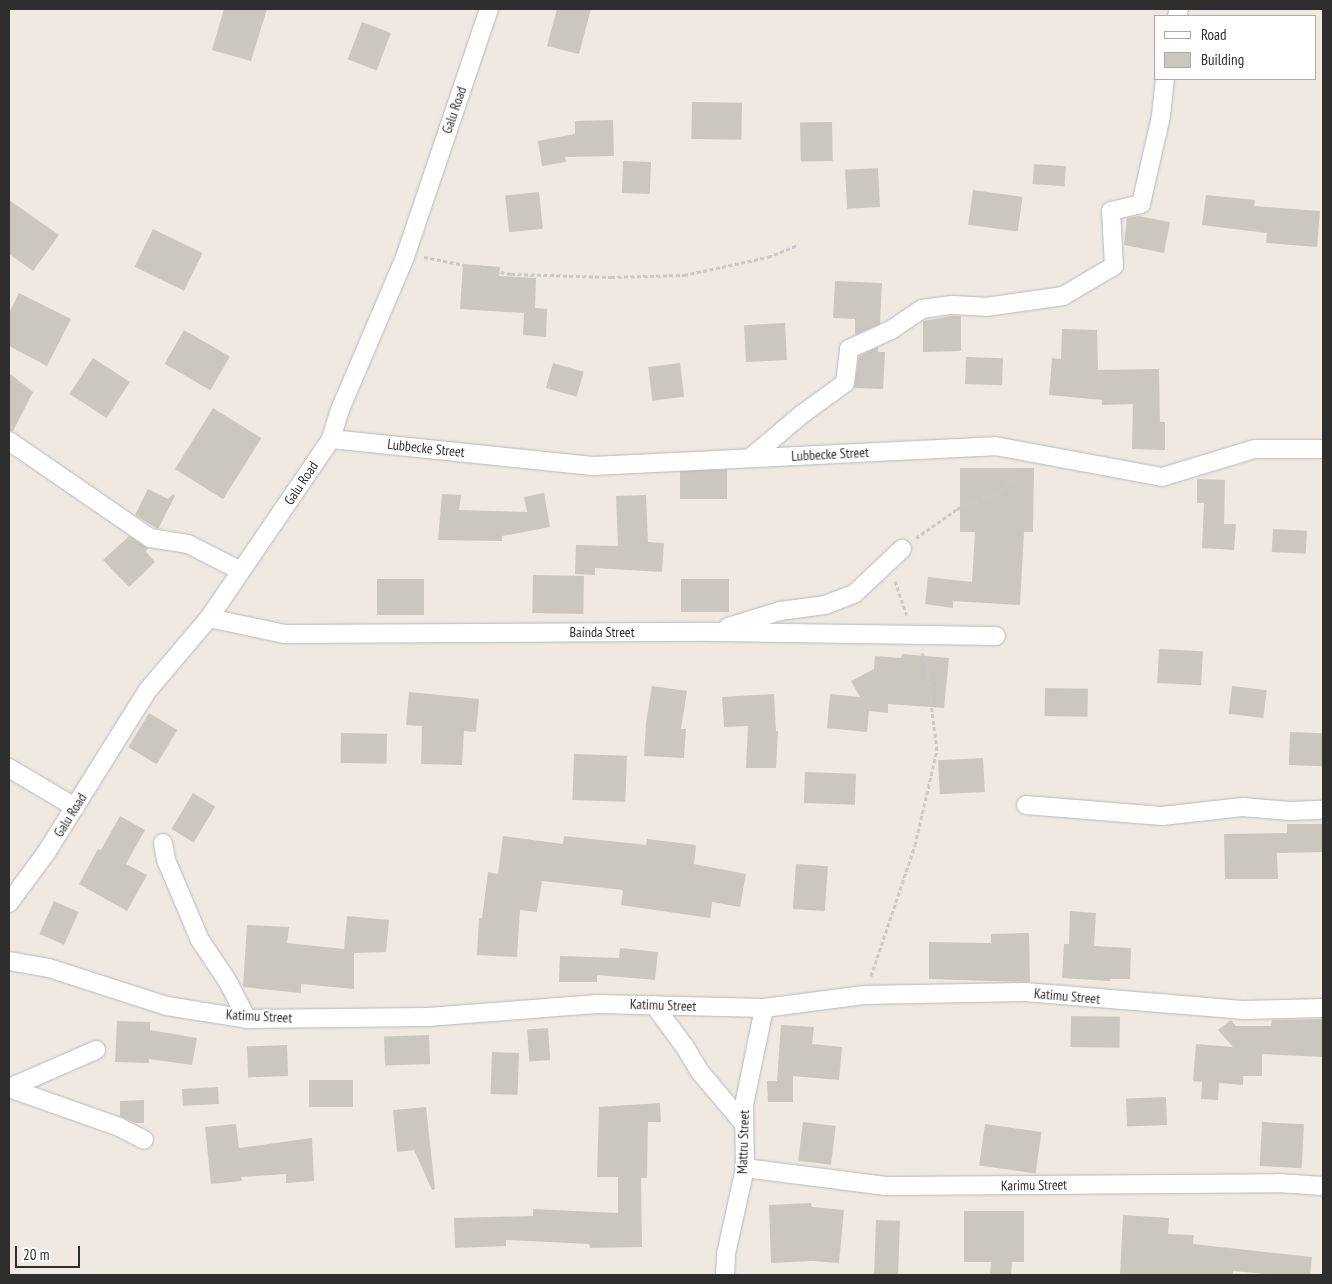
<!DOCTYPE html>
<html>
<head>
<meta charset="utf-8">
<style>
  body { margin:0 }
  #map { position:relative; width:1332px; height:1284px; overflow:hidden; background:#efe9e1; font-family:"PT Sans Narrow",sans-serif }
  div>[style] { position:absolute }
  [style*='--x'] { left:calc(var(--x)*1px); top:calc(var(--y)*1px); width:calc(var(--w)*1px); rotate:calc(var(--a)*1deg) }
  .building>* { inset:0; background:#cbc7bf; transform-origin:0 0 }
  .path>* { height:3px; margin-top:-1.5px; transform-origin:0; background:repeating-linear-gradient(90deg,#c9c9c9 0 4px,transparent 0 6.5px) }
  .roads { filter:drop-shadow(0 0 1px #b4b7c1) drop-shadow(0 0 1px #b4b7c1) }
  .minor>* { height:18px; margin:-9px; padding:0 9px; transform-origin:9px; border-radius:9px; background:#fff }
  span { translate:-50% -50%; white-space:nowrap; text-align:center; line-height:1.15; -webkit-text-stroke:4px #fff; paint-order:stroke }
  .street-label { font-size:14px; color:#2e2e2e }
  .frame { position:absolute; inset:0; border:10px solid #2e2e2e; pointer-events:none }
  .legend { position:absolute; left:1154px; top:15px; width:162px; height:65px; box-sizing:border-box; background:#fff; border:1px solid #ababab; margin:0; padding:6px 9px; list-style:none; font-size:15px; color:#2e2e2e }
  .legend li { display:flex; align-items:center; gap:10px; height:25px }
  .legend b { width:25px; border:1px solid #ababab }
  .scale { position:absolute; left:15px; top:1246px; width:65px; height:22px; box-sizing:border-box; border:2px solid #2e2e2e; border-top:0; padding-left:6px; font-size:15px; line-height:18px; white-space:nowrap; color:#2e2e2e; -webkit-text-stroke:4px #fff; paint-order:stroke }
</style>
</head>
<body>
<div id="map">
  <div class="building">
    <i style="clip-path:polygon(224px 9px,267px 9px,251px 61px,212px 50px)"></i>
    <i style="clip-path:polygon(557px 9px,591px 9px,579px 54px,547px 46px)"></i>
    <i style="left:362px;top:22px;width:31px;height:40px;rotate:21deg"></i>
    <i style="left:692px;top:102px;width:50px;height:37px;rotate:1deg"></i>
    <i style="clip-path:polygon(613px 120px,614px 156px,565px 157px,566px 162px,542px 166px,538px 141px,575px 134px,575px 121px)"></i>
    <i style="left:832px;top:122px;width:39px;height:32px;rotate:89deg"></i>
    <i style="left:623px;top:161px;width:28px;height:32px;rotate:2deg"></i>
    <i style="left:1034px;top:164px;width:32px;height:20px;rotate:4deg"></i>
    <i style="left:878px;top:168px;width:39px;height:33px;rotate:87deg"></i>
    <i style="left:973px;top:190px;width:50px;height:35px;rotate:8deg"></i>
    <i style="left:539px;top:192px;width:37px;height:34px;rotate:84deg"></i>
    <i style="clip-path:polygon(1206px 195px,1255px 200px,1254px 206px,1320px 211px,1317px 247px,1266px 243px,1267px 233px,1202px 225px)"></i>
    <i style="clip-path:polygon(9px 200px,59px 235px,33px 271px,9px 254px)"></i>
    <i style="clip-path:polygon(1138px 216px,1170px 222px,1164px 253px,1124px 245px,1127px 218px)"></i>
    <i style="left:153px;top:229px;width:55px;height:42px;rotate:26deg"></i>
    <i style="clip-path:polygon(463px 264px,500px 267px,499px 276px,536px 278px,535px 308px,547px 309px,546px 337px,523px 335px,524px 313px,460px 309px)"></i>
    <i style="clip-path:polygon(835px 281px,882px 283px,880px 324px,855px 335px,855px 319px,833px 318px)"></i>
    <i style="clip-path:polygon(19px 293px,71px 319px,47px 366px,9px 346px,9px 313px)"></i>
    <i style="clip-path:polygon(952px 316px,961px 316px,961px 351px,923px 352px,923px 321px)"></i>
    <i style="left:785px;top:323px;width:37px;height:41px;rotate:87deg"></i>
    <i style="clip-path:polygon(1062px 329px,1097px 330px,1098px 370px,1159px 369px,1160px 422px,1165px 422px,1165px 450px,1132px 449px,1133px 404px,1102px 405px,1102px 400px,1049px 395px,1052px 358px,1061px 359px)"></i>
    <i style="left:184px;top:330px;width:53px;height:39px;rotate:30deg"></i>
    <i style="clip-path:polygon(878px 347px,878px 352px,885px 352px,883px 389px,854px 388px,859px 356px)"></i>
    <i style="left:966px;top:357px;width:37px;height:27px;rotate:2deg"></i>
    <i style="left:93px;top:358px;width:44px;height:43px;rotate:33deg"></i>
    <i style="left:553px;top:363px;width:32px;height:26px;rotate:16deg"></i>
    <i style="left:680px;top:363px;width:34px;height:32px;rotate:83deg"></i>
    <i style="clip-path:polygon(9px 373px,33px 392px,13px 431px,9px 431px)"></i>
    <i style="left:213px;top:408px;width:57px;height:72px;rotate:32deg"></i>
    <i style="clip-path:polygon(960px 468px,1034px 468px,1033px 532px,1024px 532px,1020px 605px,953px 601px,953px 608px,925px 604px,928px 577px,972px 582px,975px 532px,960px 532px)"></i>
    <i style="left:727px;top:470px;width:29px;height:47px;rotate:90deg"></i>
    <i style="clip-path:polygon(1197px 479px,1225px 480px,1224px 524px,1236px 524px,1234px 550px,1202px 548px,1204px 503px,1197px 503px)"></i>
    <i style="clip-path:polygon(148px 489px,168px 499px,173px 494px,175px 496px,158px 529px,135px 515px)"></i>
    <i style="clip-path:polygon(544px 493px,550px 527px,502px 536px,502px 541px,438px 540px,442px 494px,461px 495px,459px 510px,527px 512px,524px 497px)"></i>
    <i style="clip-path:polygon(646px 495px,648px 542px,664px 543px,662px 572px,595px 568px,595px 575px,575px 574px,576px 545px,618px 546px,616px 496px)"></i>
    <i style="left:1273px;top:529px;width:34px;height:23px;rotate:3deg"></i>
    <i style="clip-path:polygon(129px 536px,148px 548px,146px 552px,155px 562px,129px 587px,103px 560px)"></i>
    <i style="left:533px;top:575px;width:51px;height:38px;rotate:1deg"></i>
    <i style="left:377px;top:579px;width:47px;height:36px"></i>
    <i style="left:681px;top:579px;width:48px;height:33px"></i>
    <i style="left:1159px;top:649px;width:44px;height:34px;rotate:3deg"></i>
    <i style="clip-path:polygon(902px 654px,949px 658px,944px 708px,888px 704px,888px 713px,869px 711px,867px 732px,827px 728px,830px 694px,860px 697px,851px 681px,874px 669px,875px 656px,901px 658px)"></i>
    <i style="clip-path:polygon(652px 686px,687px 691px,681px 729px,686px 729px,684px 758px,644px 756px,646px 723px)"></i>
    <i style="left:1232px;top:686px;width:35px;height:28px;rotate:7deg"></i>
    <i style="left:1045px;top:688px;width:43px;height:28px;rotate:1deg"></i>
    <i style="clip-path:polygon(409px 692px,479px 699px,476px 732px,464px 731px,462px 765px,421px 764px,422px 726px,406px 725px)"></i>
    <i style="clip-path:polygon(774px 694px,776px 731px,778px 731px,776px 768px,746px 768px,748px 726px,724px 727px,722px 697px)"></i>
    <i style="left:149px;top:713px;width:33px;height:40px;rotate:31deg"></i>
    <i style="left:1290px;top:732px;width:33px;height:33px;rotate:2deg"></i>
    <i style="left:341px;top:733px;width:46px;height:30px;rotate:1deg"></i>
    <i style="left:574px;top:754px;width:53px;height:46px;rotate:2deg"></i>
    <i style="left:983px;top:758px;width:34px;height:45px;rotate:87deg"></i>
    <i style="left:805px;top:772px;width:51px;height:31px;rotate:2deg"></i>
    <i style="left:193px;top:793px;width:26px;height:42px;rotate:31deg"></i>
    <i style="clip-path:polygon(120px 816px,145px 830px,126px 864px,147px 875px,127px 911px,79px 884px,98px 849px,101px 850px)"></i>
    <i style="clip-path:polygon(1287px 824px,1323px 824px,1323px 852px,1277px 853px,1278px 879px,1225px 879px,1224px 834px,1287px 833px)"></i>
    <i style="clip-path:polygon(503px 836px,563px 844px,564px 836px,646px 845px,647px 839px,696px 845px,694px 864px,746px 874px,740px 907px,712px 902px,710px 918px,621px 905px,623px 890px,542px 881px,537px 912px,520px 910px,517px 957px,477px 955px,479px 918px,482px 918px,488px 872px,498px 874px)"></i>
    <i style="left:796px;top:864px;width:32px;height:45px;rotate:4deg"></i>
    <i style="left:54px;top:901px;width:27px;height:36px;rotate:24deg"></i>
    <i style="clip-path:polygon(1070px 911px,1096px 913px,1094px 946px,1131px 948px,1130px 979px,1110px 979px,1110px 981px,1062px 978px,1064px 944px,1069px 944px)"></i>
    <i style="clip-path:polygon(347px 916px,389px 920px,386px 952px,354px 953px,354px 989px,301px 984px,301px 993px,243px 987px,247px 925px,289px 927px,287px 943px,344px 949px)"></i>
    <i style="clip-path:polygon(1029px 933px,1030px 982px,929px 979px,929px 942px,991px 943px,991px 934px)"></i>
    <i style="clip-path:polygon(620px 948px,658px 952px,655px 980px,597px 975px,597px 982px,559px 982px,560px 956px,619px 958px)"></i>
    <i style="left:1071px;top:1016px;width:49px;height:31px;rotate:1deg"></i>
    <i style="clip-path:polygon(1323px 1019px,1323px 1057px,1262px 1054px,1262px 1076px,1243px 1076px,1243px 1085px,1219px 1083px,1218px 1100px,1201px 1099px,1202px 1082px,1193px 1081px,1196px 1044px,1233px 1047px,1218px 1030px,1231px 1020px,1236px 1026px,1271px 1026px,1272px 1020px)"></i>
    <i style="clip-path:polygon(117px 1021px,150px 1022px,150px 1030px,197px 1038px,192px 1065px,149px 1059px,149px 1063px,115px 1062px)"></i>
    <i style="clip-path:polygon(781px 1025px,814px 1027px,812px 1044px,842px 1047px,839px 1080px,793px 1076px,793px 1102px,768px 1102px,767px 1081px,777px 1081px)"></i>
    <i style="left:548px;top:1028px;width:32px;height:21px;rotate:86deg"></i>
    <i style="left:429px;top:1035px;width:29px;height:45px;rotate:88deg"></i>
    <i style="left:287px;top:1045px;width:31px;height:40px;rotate:88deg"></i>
    <i style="left:492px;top:1052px;width:27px;height:42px;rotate:2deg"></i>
    <i style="left:309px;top:1080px;width:44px;height:27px"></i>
    <i style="left:218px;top:1087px;width:17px;height:36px;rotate:87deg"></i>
    <i style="left:1166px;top:1097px;width:28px;height:40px;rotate:88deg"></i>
    <i style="clip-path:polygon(144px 1100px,144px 1123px,135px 1123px,120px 1116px,120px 1101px)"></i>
    <i style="clip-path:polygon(660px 1103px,661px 1122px,648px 1122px,647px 1178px,641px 1178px,642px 1247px,590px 1248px,589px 1244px,506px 1240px,506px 1246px,455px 1248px,454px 1218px,533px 1216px,533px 1209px,618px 1213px,618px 1177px,597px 1177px,599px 1107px)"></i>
    <i style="clip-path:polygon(426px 1107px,435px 1189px,432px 1190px,414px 1150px,397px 1152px,393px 1110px)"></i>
    <i style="left:803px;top:1122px;width:33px;height:39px;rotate:7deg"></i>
    <i style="left:1262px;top:1122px;width:42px;height:44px;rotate:3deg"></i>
    <i style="clip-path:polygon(236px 1124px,239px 1148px,312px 1138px,314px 1181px,286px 1183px,286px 1174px,241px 1177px,242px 1181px,211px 1184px,205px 1127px)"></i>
    <i style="left:985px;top:1124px;width:57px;height:42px;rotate:8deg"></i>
    <i style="clip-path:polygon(811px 1203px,812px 1207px,844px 1210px,839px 1263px,812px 1261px,771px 1263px,769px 1205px)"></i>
    <i style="clip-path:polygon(964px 1211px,1024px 1211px,1024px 1262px,1012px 1262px,1011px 1275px,990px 1275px,991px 1262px,964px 1262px)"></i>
    <i style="clip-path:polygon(1123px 1215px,1169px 1218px,1168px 1234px,1194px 1235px,1193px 1244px,1312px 1257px,1310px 1275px,1278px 1275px,1233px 1271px,1233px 1275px,1120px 1275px)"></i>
    <i style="left:876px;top:1220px;width:24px;height:55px;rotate:2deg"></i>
  </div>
  <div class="path">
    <i style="--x:424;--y:257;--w:89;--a:11.1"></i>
    <i style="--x:511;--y:274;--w:100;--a:1.7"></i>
    <i style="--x:611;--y:277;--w:73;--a:-1.6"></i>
    <i style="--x:684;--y:275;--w:86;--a:-12.1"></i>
    <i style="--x:768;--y:257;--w:31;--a:-22"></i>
    <i style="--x:916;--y:538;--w:50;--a:-35.3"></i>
    <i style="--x:957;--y:509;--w:48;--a:-22.2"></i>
    <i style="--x:1001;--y:491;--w:29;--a:-46"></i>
    <i style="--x:895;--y:581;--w:36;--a:71"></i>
    <i style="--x:871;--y:976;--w:138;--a:-71.4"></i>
    <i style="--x:915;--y:845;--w:98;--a:-77"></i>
    <i style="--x:937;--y:750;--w:89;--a:-97.1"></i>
    <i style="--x:926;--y:662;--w:10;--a:-114"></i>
  </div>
  <div class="roads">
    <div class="minor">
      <i style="--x:1177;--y:16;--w:7;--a:-74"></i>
      <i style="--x:331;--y:439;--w:263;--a:5.9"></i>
      <i style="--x:593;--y:466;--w:402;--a:-2.8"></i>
      <i style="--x:995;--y:446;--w:170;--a:10.5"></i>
      <i style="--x:1162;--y:477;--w:97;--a:-16.8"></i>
      <i style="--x:1255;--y:449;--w:68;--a:0"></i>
      <i style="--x:9;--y:441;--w:171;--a:34.5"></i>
      <i style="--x:150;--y:538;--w:38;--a:9"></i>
      <i style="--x:188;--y:544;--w:59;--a:27"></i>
      <i style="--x:750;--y:458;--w:67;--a:-40.1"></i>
      <i style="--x:801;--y:415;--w:54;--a:-36"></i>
      <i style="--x:845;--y:383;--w:34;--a:-83"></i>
      <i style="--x:849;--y:349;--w:46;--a:-24.3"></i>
      <i style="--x:891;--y:330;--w:37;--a:-34"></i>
      <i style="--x:922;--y:309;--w:30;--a:-8"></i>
      <i style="--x:952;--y:305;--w:34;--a:3"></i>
      <i style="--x:986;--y:307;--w:78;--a:-8.1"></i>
      <i style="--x:1063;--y:296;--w:59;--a:-30.5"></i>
      <i style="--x:1114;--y:266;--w:55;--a:-93.1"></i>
      <i style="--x:1111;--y:211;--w:31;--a:-13"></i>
      <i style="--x:1141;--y:204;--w:90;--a:-77.2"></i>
      <i style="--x:1161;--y:116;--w:37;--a:-84"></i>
      <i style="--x:209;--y:618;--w:78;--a:11.9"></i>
      <i style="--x:285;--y:634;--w:428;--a:-0.3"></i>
      <i style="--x:713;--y:632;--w:283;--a:0.8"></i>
      <i style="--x:728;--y:627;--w:54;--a:-17.1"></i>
      <i style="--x:780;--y:611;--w:45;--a:-7.6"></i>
      <i style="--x:825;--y:605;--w:31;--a:-21"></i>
      <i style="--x:854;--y:594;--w:66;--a:-43.2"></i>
      <i style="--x:9;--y:768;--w:77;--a:30.6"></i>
      <i style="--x:1026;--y:805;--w:136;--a:4.6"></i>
      <i style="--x:1162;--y:816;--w:81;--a:-6.4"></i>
      <i style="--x:1242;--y:807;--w:48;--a:4.8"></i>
      <i style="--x:1290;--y:811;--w:33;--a:-2"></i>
      <i style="--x:163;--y:843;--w:17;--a:80"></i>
      <i style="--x:166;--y:860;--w:87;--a:67"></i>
      <i style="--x:200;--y:940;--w:50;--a:56.3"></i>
      <i style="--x:228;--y:982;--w:42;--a:62.8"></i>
      <i style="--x:9;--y:903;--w:62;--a:-53.5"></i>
      <i style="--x:46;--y:853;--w:192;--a:-58"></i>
      <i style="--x:148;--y:690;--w:94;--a:-49.7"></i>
      <i style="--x:209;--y:618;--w:217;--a:-55.7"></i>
      <i style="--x:331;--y:439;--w:28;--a:-73"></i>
      <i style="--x:339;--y:412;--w:168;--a:-66.9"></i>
      <i style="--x:405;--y:257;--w:262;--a:-71.3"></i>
      <i style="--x:9;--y:961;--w:41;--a:9.9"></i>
      <i style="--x:49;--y:968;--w:124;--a:17.9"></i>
      <i style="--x:167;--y:1006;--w:81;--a:9.2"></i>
      <i style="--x:247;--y:1019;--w:181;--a:-0.6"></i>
      <i style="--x:428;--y:1017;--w:170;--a:-4.4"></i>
      <i style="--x:598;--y:1004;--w:166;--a:1.4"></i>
      <i style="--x:764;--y:1008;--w:101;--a:-7.4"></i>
      <i style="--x:864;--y:995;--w:161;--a:-1.1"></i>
      <i style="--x:1025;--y:992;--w:221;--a:4.7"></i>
      <i style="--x:1245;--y:1010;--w:78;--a:-1.5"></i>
      <i style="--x:654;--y:1005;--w:52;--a:53.6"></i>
      <i style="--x:685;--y:1047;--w:29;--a:59"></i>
      <i style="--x:700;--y:1072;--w:68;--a:49.8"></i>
      <i style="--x:9;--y:1088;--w:117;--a:19.5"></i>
      <i style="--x:119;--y:1127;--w:28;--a:27"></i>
      <i style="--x:9;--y:1088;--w:95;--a:-23.6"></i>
      <i style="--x:745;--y:1168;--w:142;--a:7.3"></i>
      <i style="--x:886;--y:1186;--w:392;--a:-0.4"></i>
      <i style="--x:1278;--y:1183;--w:45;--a:3.8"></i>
      <i style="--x:725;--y:1275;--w:21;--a:-87"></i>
      <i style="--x:726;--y:1254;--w:88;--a:-77.5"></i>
      <i style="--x:745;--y:1168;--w:63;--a:-90.9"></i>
      <i style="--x:744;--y:1105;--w:99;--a:-78.3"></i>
    </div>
  </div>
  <div class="street-label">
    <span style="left:454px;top:110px;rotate:-71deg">Galu Road</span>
    <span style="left:426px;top:448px;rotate:6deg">Lubbecke Street</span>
    <span style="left:830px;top:454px;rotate:-3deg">Lubbecke Street</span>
    <span style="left:301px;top:483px;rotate:-56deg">Galu Road</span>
    <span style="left:602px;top:632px">Bainda Street</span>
    <span style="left:70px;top:815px;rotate:-58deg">Galu Road</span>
    <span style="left:1067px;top:996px;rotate:5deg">Katimu Street</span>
    <span style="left:663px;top:1005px;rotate:2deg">Katimu Street</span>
    <span style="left:259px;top:1016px;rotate:3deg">Katimu Street</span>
    <span style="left:743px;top:1142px;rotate:-88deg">Mattru Street</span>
    <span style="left:1034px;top:1185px;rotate:-1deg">Karimu Street</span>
  </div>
  <div class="frame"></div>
  <ul class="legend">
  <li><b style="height:6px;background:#fff"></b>Road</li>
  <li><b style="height:14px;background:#cbc7bf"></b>Building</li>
  </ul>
  <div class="scale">20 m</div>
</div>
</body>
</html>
